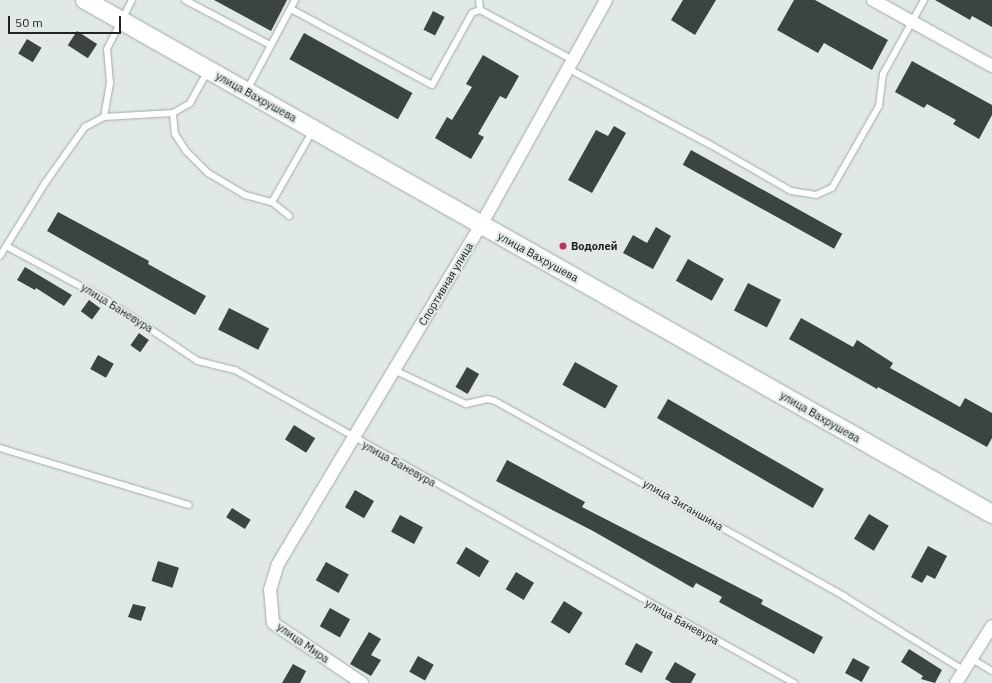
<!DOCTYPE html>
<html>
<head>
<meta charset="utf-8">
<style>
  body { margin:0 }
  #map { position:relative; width:992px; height:683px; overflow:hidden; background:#e0e9e8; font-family:"IBM Plex Sans",sans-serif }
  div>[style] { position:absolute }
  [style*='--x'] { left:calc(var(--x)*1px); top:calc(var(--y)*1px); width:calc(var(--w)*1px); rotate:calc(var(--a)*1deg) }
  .building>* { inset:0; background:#3c4443; transform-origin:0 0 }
  .roads { filter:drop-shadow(0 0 1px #a2aaa9) drop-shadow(0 0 1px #a2aaa9) }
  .service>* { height:6px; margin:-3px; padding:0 3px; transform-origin:3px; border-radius:3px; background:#fff }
  .minor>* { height:12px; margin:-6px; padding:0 6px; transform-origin:6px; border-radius:6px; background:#fff }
  .secondary>* { height:18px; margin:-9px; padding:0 9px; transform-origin:9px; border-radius:9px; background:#fff }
  .dots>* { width:11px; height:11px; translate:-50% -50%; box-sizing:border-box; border:2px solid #e0e9e8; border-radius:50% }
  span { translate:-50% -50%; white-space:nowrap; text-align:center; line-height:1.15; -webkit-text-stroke:4px #e0e9e8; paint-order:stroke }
  .street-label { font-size:11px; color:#212424 }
  .poi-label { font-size:11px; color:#212424; font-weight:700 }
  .left { translate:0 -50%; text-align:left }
  .scale { position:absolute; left:8px; top:16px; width:113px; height:18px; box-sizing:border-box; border:2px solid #212424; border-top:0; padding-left:5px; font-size:12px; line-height:14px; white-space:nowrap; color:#212424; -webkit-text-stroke:3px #e0e9e8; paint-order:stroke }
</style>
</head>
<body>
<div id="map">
  <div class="building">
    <i style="clip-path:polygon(214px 0,287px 0,271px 31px)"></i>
    <i style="clip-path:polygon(683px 0,716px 0,695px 35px,671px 20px)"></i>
    <i style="clip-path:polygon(794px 0,815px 0,888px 40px,872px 70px,824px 43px,818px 53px,777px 30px)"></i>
    <i style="clip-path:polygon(935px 0,992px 0,992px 27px,972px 16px,970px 20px)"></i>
    <i style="left:433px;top:11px;width:13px;height:21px;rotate:27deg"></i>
    <i style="left:77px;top:31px;width:24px;height:17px;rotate:33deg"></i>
    <i style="left:304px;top:33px;width:124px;height:30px;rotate:29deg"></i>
    <i style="left:27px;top:39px;width:17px;height:17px;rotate:31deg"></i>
    <i style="clip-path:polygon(483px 55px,519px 76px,506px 99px,500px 96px,478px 134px,484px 137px,471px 159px,435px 138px,447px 117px,452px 120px,472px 87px,466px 84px)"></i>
    <i style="clip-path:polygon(912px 61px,992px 105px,992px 115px,979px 139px,953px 124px,956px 120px,927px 104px,924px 108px,895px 92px)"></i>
    <i style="clip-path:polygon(614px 126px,626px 133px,592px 193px,568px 180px,596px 130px,608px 136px)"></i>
    <i style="left:691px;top:150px;width:173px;height:17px;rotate:29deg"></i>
    <i style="clip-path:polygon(58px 212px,149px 261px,148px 264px,206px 296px,195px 315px,47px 231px)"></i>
    <i style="clip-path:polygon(656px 227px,671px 236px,653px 269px,623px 253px,633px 235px,647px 243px)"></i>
    <i style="left:688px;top:259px;width:41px;height:25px;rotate:29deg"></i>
    <i style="clip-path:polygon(25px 267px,72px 295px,64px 306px,36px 288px,35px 290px,17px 280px)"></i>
    <i style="left:748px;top:283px;width:37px;height:31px;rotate:27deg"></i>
    <i style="left:89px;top:300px;width:14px;height:14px;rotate:36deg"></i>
    <i style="left:229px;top:308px;width:45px;height:24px;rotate:27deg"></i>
    <i style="clip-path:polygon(801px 318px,853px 347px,857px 340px,893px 363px,890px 368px,960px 407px,965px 398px,992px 413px,992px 438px,987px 447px,878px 387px,877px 389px,789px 339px)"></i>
    <i style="left:139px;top:333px;width:12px;height:15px;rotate:35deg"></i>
    <i style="left:98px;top:355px;width:18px;height:16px;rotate:29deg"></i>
    <i style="left:575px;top:362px;width:49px;height:26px;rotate:29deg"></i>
    <i style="left:467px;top:367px;width:14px;height:23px;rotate:30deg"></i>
    <i style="left:668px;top:399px;width:180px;height:22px;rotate:30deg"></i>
    <i style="left:294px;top:425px;width:25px;height:17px;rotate:32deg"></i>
    <i style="clip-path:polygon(507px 460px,585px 502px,582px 507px,763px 600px,761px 604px,823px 637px,814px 654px,719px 602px,722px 597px,696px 583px,693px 588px,593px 531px,496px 481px)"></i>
    <i style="left:355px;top:490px;width:22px;height:20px;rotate:30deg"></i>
    <i style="left:232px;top:508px;width:22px;height:11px;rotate:32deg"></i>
    <i style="left:869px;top:514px;width:23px;height:29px;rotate:31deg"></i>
    <i style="left:400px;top:515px;width:26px;height:19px;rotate:28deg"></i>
    <i style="clip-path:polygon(928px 546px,947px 556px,935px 579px,927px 575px,922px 583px,911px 577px)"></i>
    <i style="left:466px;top:547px;width:27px;height:19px;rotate:31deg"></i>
    <i style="left:158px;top:561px;width:22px;height:21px;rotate:18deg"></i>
    <i style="left:326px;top:562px;width:26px;height:21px;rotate:29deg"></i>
    <i style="left:516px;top:572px;width:21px;height:20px;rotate:31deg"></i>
    <i style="left:564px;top:601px;width:22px;height:25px;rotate:32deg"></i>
    <i style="clip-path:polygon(133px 604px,146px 607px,141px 621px,128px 617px)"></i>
    <i style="left:330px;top:608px;width:23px;height:21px;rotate:29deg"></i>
    <i style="clip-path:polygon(369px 632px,381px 639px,371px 655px,381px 660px,371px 676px,350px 664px)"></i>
    <i style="left:636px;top:643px;width:19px;height:24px;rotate:28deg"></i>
    <i style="clip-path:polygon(909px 649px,942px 670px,935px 683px,921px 679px,923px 676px,901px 662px)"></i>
    <i style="left:418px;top:656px;width:18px;height:18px;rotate:29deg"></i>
    <i style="left:853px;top:658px;width:19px;height:17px;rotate:28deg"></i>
    <i style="clip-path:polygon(675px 662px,696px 674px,691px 683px,672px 683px,665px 679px)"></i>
    <i style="clip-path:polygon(293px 664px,306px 671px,300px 683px,282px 683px)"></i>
  </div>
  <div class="roads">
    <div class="service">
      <i style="--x:185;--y:0;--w:96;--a:27.9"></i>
      <i style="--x:479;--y:0;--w:10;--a:84"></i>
      <i style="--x:291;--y:9;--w:160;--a:28.3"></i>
      <i style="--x:432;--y:85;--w:82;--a:-60.9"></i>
      <i style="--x:472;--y:13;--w:9;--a:-21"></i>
      <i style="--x:480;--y:10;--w:106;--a:28.3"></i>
      <i style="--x:569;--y:69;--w:161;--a:28.2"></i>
      <i style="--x:711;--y:145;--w:92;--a:29.9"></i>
      <i style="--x:791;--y:191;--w:25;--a:9"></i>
      <i style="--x:816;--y:195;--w:17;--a:-24"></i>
      <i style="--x:832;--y:188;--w:95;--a:-60.2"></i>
      <i style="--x:879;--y:106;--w:32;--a:-83"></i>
      <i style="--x:883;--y:74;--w:85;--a:-61"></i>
      <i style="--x:247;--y:90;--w:102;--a:-61.9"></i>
      <i style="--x:173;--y:113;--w:21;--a:85"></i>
      <i style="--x:175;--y:134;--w:20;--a:57"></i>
      <i style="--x:186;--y:151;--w:31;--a:45"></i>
      <i style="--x:208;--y:173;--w:43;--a:30.7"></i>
      <i style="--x:245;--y:195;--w:28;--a:15"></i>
      <i style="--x:272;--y:202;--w:22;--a:39"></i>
      <i style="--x:104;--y:117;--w:35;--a:-80"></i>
      <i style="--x:110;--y:83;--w:34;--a:-95"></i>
      <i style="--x:107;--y:49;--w:55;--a:-63"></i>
      <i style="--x:272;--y:202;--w:83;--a:-60.3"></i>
      <i style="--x:6;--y:246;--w:116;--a:28.3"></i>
      <i style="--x:108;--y:301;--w:108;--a:33.7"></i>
      <i style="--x:198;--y:361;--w:38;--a:14"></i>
      <i style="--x:235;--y:370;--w:641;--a:29.25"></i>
      <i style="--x:0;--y:256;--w:86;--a:-58.3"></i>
      <i style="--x:45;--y:183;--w:69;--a:-54.5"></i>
      <i style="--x:85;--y:127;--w:21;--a:-28"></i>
      <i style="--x:104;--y:117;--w:69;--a:-3.3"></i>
      <i style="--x:173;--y:113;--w:20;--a:-30"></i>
      <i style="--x:190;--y:103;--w:37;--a:-61"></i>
      <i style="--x:394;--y:370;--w:80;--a:25.3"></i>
      <i style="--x:466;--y:404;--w:22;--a:-13"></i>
      <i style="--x:487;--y:399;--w:8;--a:14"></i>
      <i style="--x:495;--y:401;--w:401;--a:29.2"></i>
      <i style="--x:845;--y:597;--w:139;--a:31.7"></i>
      <i style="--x:0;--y:448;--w:197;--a:16.8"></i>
      <i style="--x:972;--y:659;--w:23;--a:31"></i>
    </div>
    <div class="minor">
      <i style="--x:873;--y:0;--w:136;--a:29"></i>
      <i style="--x:362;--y:683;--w:107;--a:-146"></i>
      <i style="--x:273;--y:623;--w:33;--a:-95"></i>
      <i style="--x:270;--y:590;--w:27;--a:-73"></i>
      <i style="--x:278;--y:564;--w:395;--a:-59.1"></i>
      <i style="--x:481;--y:225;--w:257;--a:-60.9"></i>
      <i style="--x:956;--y:683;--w:67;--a:-57.7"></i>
    </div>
    <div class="secondary">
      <i style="--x:85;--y:0;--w:1043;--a:29.54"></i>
    </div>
  </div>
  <div class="dots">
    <i style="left:563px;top:246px;background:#c1325c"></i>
  </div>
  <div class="street-label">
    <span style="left:256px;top:97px;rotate:29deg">улица Вахрушева</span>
    <span style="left:538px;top:257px;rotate:29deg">улица Вахрушева</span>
    <span style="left:446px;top:284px;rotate:-59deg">Спортивная улица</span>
    <span style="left:117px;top:308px;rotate:32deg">улица Баневура</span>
    <span style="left:820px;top:417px;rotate:30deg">улица Вахрушева</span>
    <span style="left:399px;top:464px;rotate:29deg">улица Баневура</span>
    <span style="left:683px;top:505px;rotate:30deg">улица Зиганшина</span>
    <span style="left:682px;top:622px;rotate:29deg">улица Баневура</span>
    <span style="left:303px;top:643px;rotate:35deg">улица Мира</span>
  </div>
  <div class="poi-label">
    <span class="left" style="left:571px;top:246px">Водолей</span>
  </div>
  <div class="scale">50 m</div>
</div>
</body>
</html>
